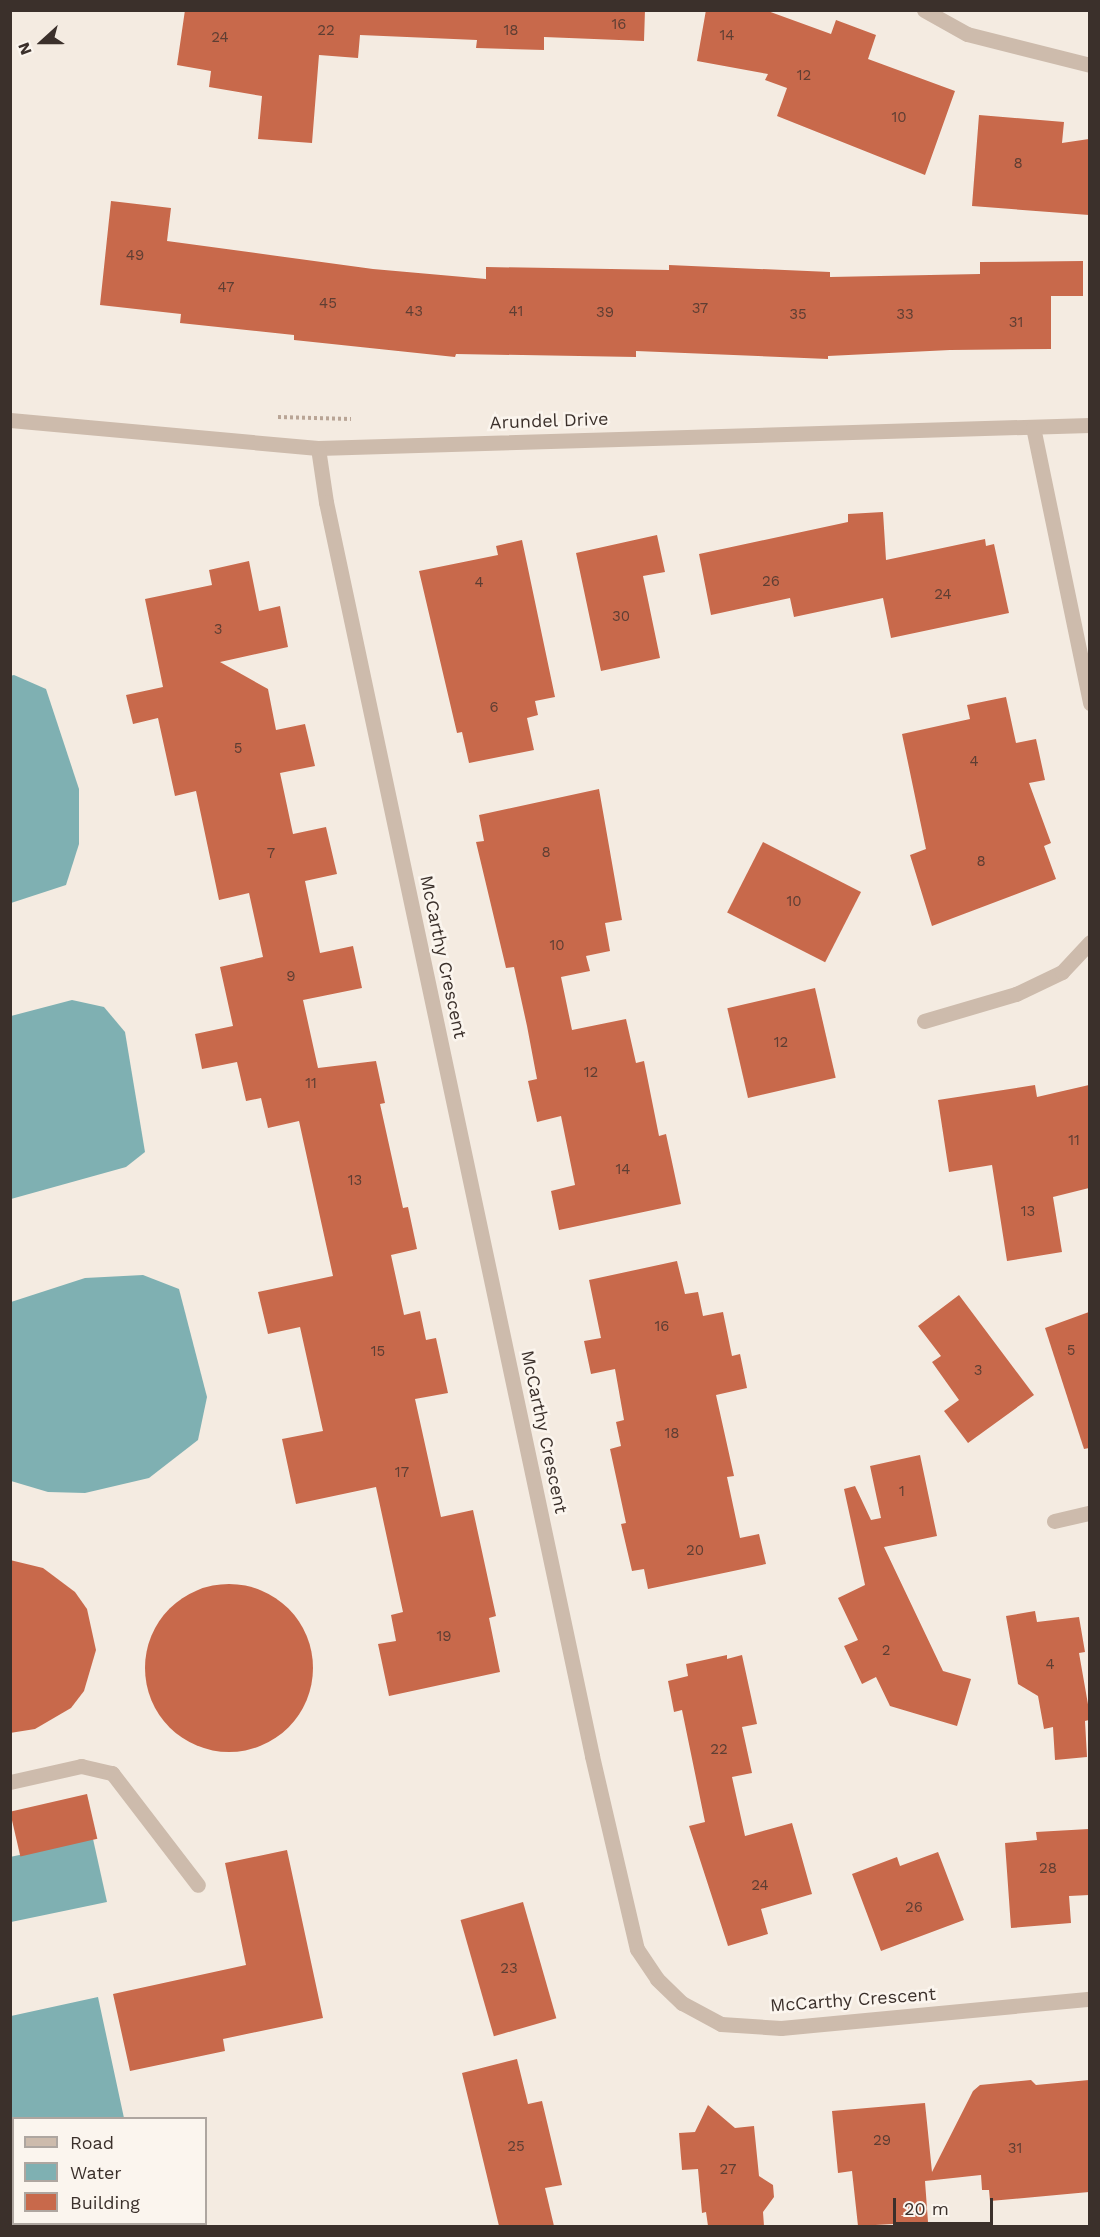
<!DOCTYPE html>
<html>
<head>
<meta charset="utf-8">
<style>
  body { margin:0 }
  #map { position:relative; width:1100px; height:2237px; overflow:hidden; background:#f4ebe1; font-family:"Work Sans",sans-serif }
  div>[style] { position:absolute }
  [style*='--x'] { left:calc(var(--x)*1px); top:calc(var(--y)*1px); width:calc(var(--w)*1px); rotate:calc(var(--a)*1deg) }
  .water>* { inset:0; background:#7fb0b2 }
  .building>* { inset:0; background:#c8694b; transform-origin:0 0 }
  .round { border-radius:50% }
  .path>* { height:4px; margin-top:-2px; transform-origin:0; background:repeating-linear-gradient(90deg,#b9a596 0 3px,transparent 0 6px) }
  .minor>* { height:15px; margin:-7.5px; padding:0 7.5px; transform-origin:7.5px; border-radius:7.5px; background:#cdbbac }
  span { translate:-50% -50%; white-space:nowrap; text-align:center; line-height:1.15; -webkit-text-stroke:5px #fbf5ee; paint-order:stroke }
  .number-label { font-size:15px; color:#5e3e33 }
  .number-label span { -webkit-text-stroke-width:0 }
  .street-label { font-size:18px; color:#3b302b }
  .frame { position:absolute; inset:0; border:12px solid #3b302b; pointer-events:none }
  .legend { position:absolute; left:12px; top:2117px; width:195px; height:108px; box-sizing:border-box; background:#fbf5ee; border:2px solid #aea6a0; margin:0; padding:8px 10px; list-style:none; font-size:18px; color:#3b302b }
  .legend li { display:flex; align-items:center; gap:12px; height:30px }
  .legend b { width:30px; border:2px solid #aea6a0 }
  .north { position:absolute; left:12px; top:12px; width:60px; height:60px; -webkit-text-stroke:4px #fbf5ee; paint-order:stroke; rotate:249deg; font-size:16px; font-weight:700; line-height:24px; text-align:center; color:#3b302b }
  .north::after { content:''; display:block; margin:auto; width:21px; height:27px; background:#3b302b; clip-path:polygon(50% 0,100% 100%,50% 72%,0 100%) }
  .scale { position:absolute; left:893px; top:2198px; width:100px; height:27px; box-sizing:border-box; border:3px solid #3b302b; border-top:0; padding-left:8px; font-size:18px; line-height:21px; white-space:nowrap; color:#3b302b; -webkit-text-stroke:4px #fbf5ee; paint-order:stroke }
</style>
</head>
<body>
<div id="map">
  <div class="water">
    <i style="clip-path:polygon(14px 675px,46px 689px,79px 789px,79px 844px,66px 885px,11px 903px,10px 676px)"></i>
    <i style="clip-path:polygon(72px 1000px,104px 1007px,125px 1032px,145px 1152px,126px 1167px,11px 1199px,11px 1016px)"></i>
    <i style="clip-path:polygon(143px 1275px,179px 1289px,207px 1397px,198px 1440px,149px 1478px,85px 1493px,48px 1492px,11px 1481px,11px 1302px,85px 1278px)"></i>
    <i style="clip-path:polygon(93px 1839px,107px 1902px,11px 1922px,10px 1857px)"></i>
    <i style="clip-path:polygon(98px 1997px,124px 2118px,14px 2118px,13px 2211px,11px 2016px)"></i>
    <i style="clip-path:polygon(16px 2224px,72px 2224px,58px 2226px)"></i>
  </div>
  <div class="building">
    <i style="clip-path:polygon(185px 10px,645px 10px,644px 41px,544px 37px,544px 50px,476px 48px,477px 40px,360px 35px,358px 58px,319px 55px,312px 143px,258px 139px,262px 96px,209px 87px,211px 71px,177px 65px)"></i>
    <i style="clip-path:polygon(706px 10px,765px 10px,831px 34px,836px 20px,876px 35px,868px 59px,955px 91px,925px 175px,777px 116px,787px 88px,765px 80px,768px 74px,697px 61px)"></i>
    <i style="clip-path:polygon(979px 115px,1064px 122px,1062px 143px,1089px 139px,1089px 215px,972px 206px)"></i>
    <i style="clip-path:polygon(111px 201px,171px 208px,167px 241px,373px 269px,486px 279px,486px 267px,669px 270px,669px 265px,830px 272px,830px 277px,980px 274px,980px 262px,1083px 261px,1083px 296px,1051px 296px,1051px 349px,950px 350px,828px 356px,828px 359px,636px 351px,636px 357px,456px 354px,455px 357px,294px 340px,294px 335px,180px 323px,181px 314px,100px 305px)"></i>
    <i style="clip-path:polygon(883px 512px,886px 560px,985px 539px,986px 546px,994px 544px,1009px 613px,891px 638px,883px 598px,794px 617px,790px 598px,711px 615px,699px 554px,848px 522px,848px 514px)"></i>
    <i style="clip-path:polygon(657px 535px,665px 572px,643px 576px,660px 658px,601px 671px,576px 553px)"></i>
    <i style="clip-path:polygon(522px 540px,555px 697px,535px 701px,538px 715px,527px 718px,534px 750px,469px 763px,462px 732px,457px 733px,419px 571px,498px 555px,496px 546px)"></i>
    <i style="clip-path:polygon(249px 561px,259px 611px,280px 606px,288px 647px,220px 662px,268px 689px,276px 730px,305px 724px,315px 766px,280px 773px,293px 834px,326px 827px,337px 874px,305px 881px,320px 953px,353px 946px,362px 988px,303px 1000px,318px 1068px,376px 1061px,385px 1103px,380px 1104px,403px 1208px,408px 1207px,417px 1249px,391px 1255px,404px 1315px,420px 1311px,426px 1340px,436px 1338px,448px 1393px,415px 1399px,441px 1517px,473px 1510px,496px 1616px,489px 1618px,500px 1672px,389px 1696px,378px 1644px,396px 1641px,391px 1615px,403px 1612px,376px 1487px,296px 1504px,282px 1439px,323px 1431px,300px 1327px,268px 1334px,258px 1292px,333px 1276px,299px 1121px,268px 1128px,261px 1098px,246px 1101px,237px 1062px,202px 1069px,195px 1034px,233px 1026px,220px 967px,263px 957px,249px 893px,219px 900px,196px 791px,175px 796px,158px 718px,133px 724px,126px 695px,163px 687px,145px 599px,212px 585px,209px 570px)"></i>
    <i style="clip-path:polygon(1006px 697px,1016px 743px,1036px 739px,1045px 780px,1029px 783px,1051px 843px,1044px 846px,1056px 879px,932px 926px,910px 855px,926px 849px,902px 734px,970px 719px,967px 705px)"></i>
    <i style="clip-path:polygon(599px 789px,622px 920px,605px 923px,610px 951px,586px 956px,590px 971px,561px 977px,572px 1030px,626px 1019px,636px 1063px,644px 1061px,659px 1136px,666px 1134px,681px 1204px,559px 1230px,551px 1191px,575px 1185px,561px 1116px,537px 1122px,528px 1081px,537px 1079px,527px 1026px,514px 967px,506px 968px,476px 842px,484px 841px,479px 815px)"></i>
    <i style="left:763px;top:842px;width:110px;height:79px;rotate:27deg"></i>
    <i style="left:815px;top:988px;width:92px;height:90px;rotate:77deg"></i>
    <i style="clip-path:polygon(1035px 1085px,1037px 1097px,1089px 1085px,1089px 1188px,1053px 1197px,1062px 1252px,1007px 1261px,992px 1165px,949px 1172px,938px 1100px)"></i>
    <i style="clip-path:polygon(677px 1261px,685px 1294px,698px 1292px,703px 1316px,723px 1312px,732px 1356px,740px 1354px,747px 1388px,716px 1395px,734px 1476px,727px 1477px,740px 1538px,759px 1534px,766px 1564px,648px 1589px,644px 1569px,632px 1571px,621px 1524px,626px 1523px,610px 1449px,621px 1446px,616px 1422px,624px 1420px,615px 1369px,591px 1374px,584px 1341px,601px 1338px,589px 1280px)"></i>
    <i style="clip-path:polygon(959px 1295px,1034px 1395px,968px 1443px,944px 1411px,959px 1400px,932px 1362px,941px 1356px,918px 1326px)"></i>
    <i style="clip-path:polygon(1089px 1312px,1089px 1448px,1084px 1449px,1045px 1328px)"></i>
    <i style="clip-path:polygon(920px 1455px,937px 1536px,884px 1547px,943px 1671px,971px 1679px,957px 1726px,890px 1706px,876px 1677px,862px 1684px,844px 1646px,858px 1640px,838px 1598px,865px 1585px,844px 1489px,855px 1486px,871px 1520px,881px 1518px,870px 1466px)"></i>
    <i style="clip-path:polygon(10px 1560px,43px 1568px,75px 1592px,87px 1609px,96px 1650px,84px 1691px,71px 1708px,35px 1729px,10px 1733px)"></i>
    <i class="round" style="left:145px;top:1584px;width:168px;height:168px"></i>
    <i style="clip-path:polygon(1035px 1611px,1037px 1622px,1079px 1617px,1085px 1652px,1079px 1653px,1089px 1710px,1089px 1720px,1085px 1721px,1087px 1757px,1055px 1760px,1053px 1727px,1044px 1729px,1038px 1696px,1018px 1684px,1006px 1616px)"></i>
    <i style="clip-path:polygon(727px 1655px,727px 1659px,742px 1655px,757px 1724px,742px 1727px,752px 1773px,732px 1777px,745px 1836px,792px 1823px,812px 1894px,761px 1909px,768px 1934px,728px 1946px,689px 1826px,705px 1822px,682px 1710px,674px 1712px,668px 1681px,688px 1676px,686px 1664px)"></i>
    <i style="left:87px;top:1794px;width:46px;height:79px;rotate:77deg"></i>
    <i style="clip-path:polygon(1089px 1829px,1089px 1895px,1069px 1896px,1071px 1923px,1011px 1928px,1005px 1843px,1037px 1840px,1036px 1832px)"></i>
    <i style="clip-path:polygon(287px 1850px,323px 2018px,223px 2039px,225px 2051px,130px 2071px,113px 1994px,246px 1965px,225px 1863px)"></i>
    <i style="clip-path:polygon(938px 1852px,964px 1920px,881px 1951px,852px 1874px,897px 1857px,900px 1866px)"></i>
    <i style="left:523px;top:1902px;width:121px;height:65px;rotate:74deg"></i>
    <i style="clip-path:polygon(517px 2059px,528px 2104px,542px 2101px,562px 2185px,545px 2188px,554px 2226px,499px 2226px,462px 2073px)"></i>
    <i style="clip-path:polygon(1031px 2080px,1036px 2085px,1089px 2080px,1089px 2192px,990px 2201px,989px 2190px,982px 2190px,981px 2175px,925px 2181px,928px 2222px,858px 2226px,852px 2171px,838px 2173px,832px 2111px,925px 2103px,932px 2172px,973px 2091px,980px 2085px)"></i>
    <i style="clip-path:polygon(708px 2105px,735px 2128px,754px 2126px,759px 2176px,773px 2185px,774px 2197px,763px 2212px,764px 2226px,708px 2226px,706px 2212px,702px 2213px,698px 2169px,682px 2170px,679px 2133px,695px 2132px)"></i>
  </div>
  <div class="path">
    <i style="--x:278;--y:417;--w:73;--a:1.6"></i>
  </div>
  <div class="minor">
    <i style="--x:924;--y:10;--w:49;--a:29.2"></i>
    <i style="--x:967;--y:34;--w:127;--a:14.1"></i>
    <i style="--x:10;--y:420;--w:309;--a:5.2"></i>
    <i style="--x:318;--y:448;--w:772;--a:-1.71"></i>
    <i style="--x:1033;--y:427;--w:282;--a:78.3"></i>
    <i style="--x:318;--y:448;--w:55;--a:81.6"></i>
    <i style="--x:326;--y:502;--w:1282;--a:78.02"></i>
    <i style="--x:592;--y:1756;--w:198;--a:76.9"></i>
    <i style="--x:637;--y:1949;--w:36;--a:56"></i>
    <i style="--x:657;--y:1979;--w:35;--a:44"></i>
    <i style="--x:682;--y:2003;--w:44;--a:28.3"></i>
    <i style="--x:721;--y:2024;--w:60;--a:3.8"></i>
    <i style="--x:781;--y:2028;--w:310;--a:-5.4"></i>
    <i style="--x:924;--y:1021;--w:96;--a:-16.4"></i>
    <i style="--x:1016;--y:994;--w:51;--a:-25.6"></i>
    <i style="--x:1062;--y:972;--w:41;--a:-47"></i>
    <i style="--x:1054;--y:1521;--w:37;--a:-13"></i>
    <i style="--x:10;--y:1782;--w:73;--a:-12.7"></i>
    <i style="--x:81;--y:1766;--w:32;--a:13"></i>
    <i style="--x:112;--y:1773;--w:141;--a:52.5"></i>
  </div>
  <div class="number-label">
    <span style="left:619px;top:25px">16</span>
    <span style="left:326px;top:31px">22</span>
    <span style="left:511px;top:31px">18</span>
    <span style="left:727px;top:36px">14</span>
    <span style="left:220px;top:38px">24</span>
    <span style="left:804px;top:76px">12</span>
    <span style="left:899px;top:118px">10</span>
    <span style="left:1018px;top:164px">8</span>
    <span style="left:135px;top:256px">49</span>
    <span style="left:226px;top:288px">47</span>
    <span style="left:328px;top:304px">45</span>
    <span style="left:700px;top:309px">37</span>
    <span style="left:414px;top:312px">43</span>
    <span style="left:516px;top:312px">41</span>
    <span style="left:605px;top:313px">39</span>
    <span style="left:798px;top:315px">35</span>
    <span style="left:905px;top:315px">33</span>
    <span style="left:1016px;top:323px">31</span>
    <span style="left:771px;top:582px">26</span>
    <span style="left:479px;top:583px">4</span>
    <span style="left:943px;top:595px">24</span>
    <span style="left:621px;top:617px">30</span>
    <span style="left:218px;top:630px">3</span>
    <span style="left:494px;top:708px">6</span>
    <span style="left:238px;top:749px">5</span>
    <span style="left:974px;top:762px">4</span>
    <span style="left:546px;top:853px">8</span>
    <span style="left:271px;top:854px">7</span>
    <span style="left:981px;top:862px">8</span>
    <span style="left:794px;top:902px">10</span>
    <span style="left:557px;top:946px">10</span>
    <span style="left:291px;top:977px">9</span>
    <span style="left:781px;top:1043px">12</span>
    <span style="left:591px;top:1073px">12</span>
    <span style="left:311px;top:1084px">11</span>
    <span style="left:1074px;top:1141px">11</span>
    <span style="left:623px;top:1170px">14</span>
    <span style="left:355px;top:1181px">13</span>
    <span style="left:1028px;top:1212px">13</span>
    <span style="left:662px;top:1327px">16</span>
    <span style="left:1071px;top:1351px">5</span>
    <span style="left:378px;top:1352px">15</span>
    <span style="left:978px;top:1371px">3</span>
    <span style="left:672px;top:1434px">18</span>
    <span style="left:402px;top:1473px">17</span>
    <span style="left:902px;top:1492px">1</span>
    <span style="left:695px;top:1551px">20</span>
    <span style="left:444px;top:1637px">19</span>
    <span style="left:886px;top:1651px">2</span>
    <span style="left:1050px;top:1665px">4</span>
    <span style="left:719px;top:1750px">22</span>
    <span style="left:1048px;top:1869px">28</span>
    <span style="left:760px;top:1886px">24</span>
    <span style="left:914px;top:1908px">26</span>
    <span style="left:509px;top:1969px">23</span>
    <span style="left:882px;top:2141px">29</span>
    <span style="left:516px;top:2147px">25</span>
    <span style="left:1015px;top:2149px">31</span>
    <span style="left:728px;top:2170px">27</span>
  </div>
  <div class="street-label">
    <span style="left:549px;top:421px;rotate:-2deg">Arundel Drive</span>
    <span style="left:443px;top:957px;rotate:78deg">McCarthy Crescent</span>
    <span style="left:544px;top:1432px;rotate:78deg">McCarthy Crescent</span>
    <span style="left:853px;top:2000px;rotate:-4deg">McCarthy Crescent</span>
  </div>
  <div class="frame"></div>
  <ul class="legend">
  <li><b style="height:8px;background:#cdbbac"></b>Road</li>
  <li><b style="height:16px;background:#7fb0b2"></b>Water</li>
  <li><b style="height:16px;background:#c8694b"></b>Building</li>
  </ul>
  <div class="north">N</div>
  <div class="scale">20 m</div>
</div>
</body>
</html>
